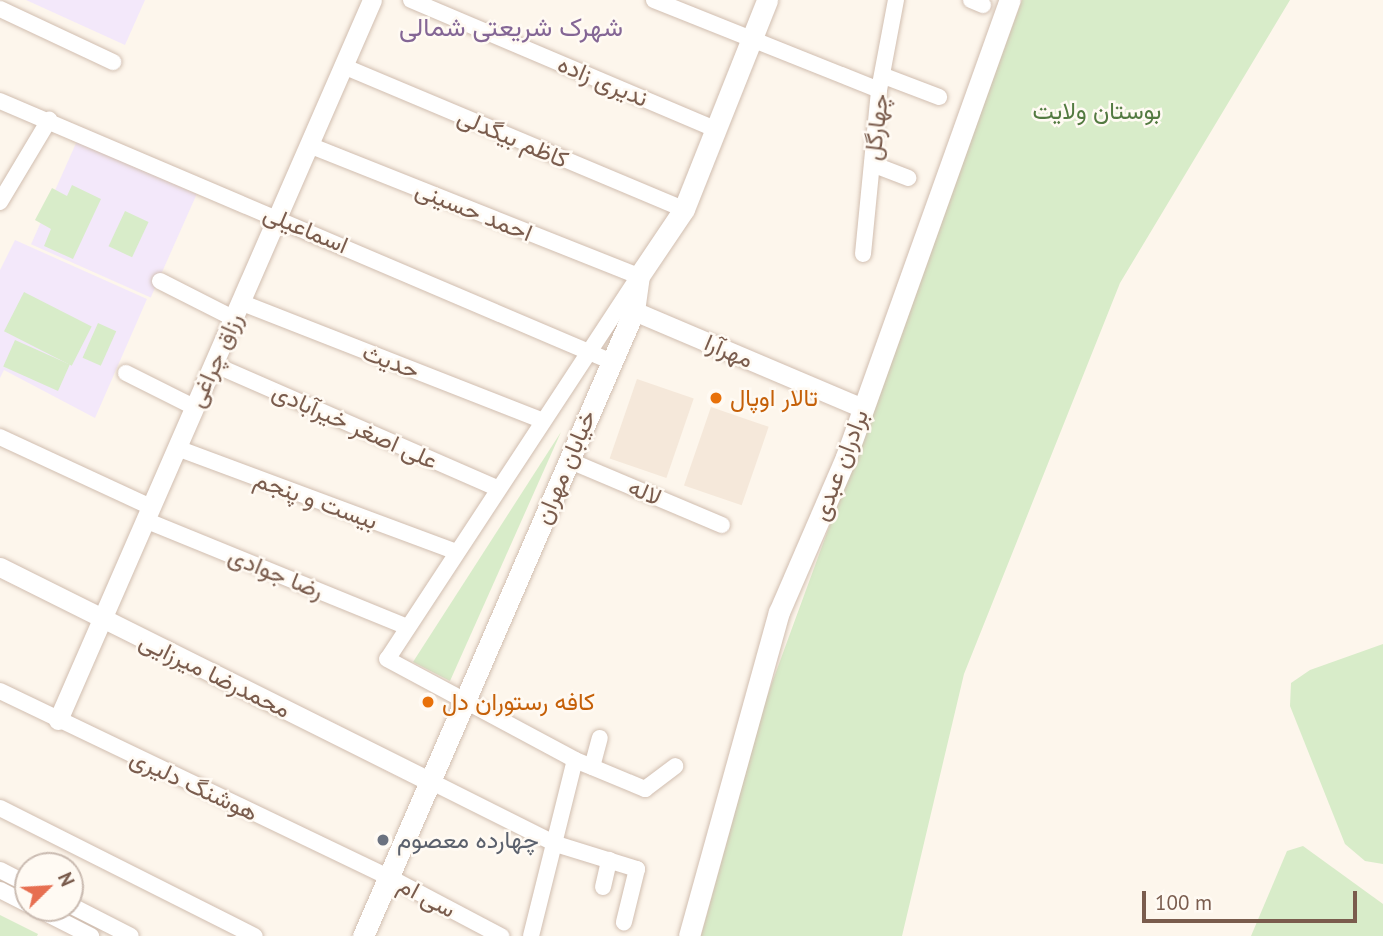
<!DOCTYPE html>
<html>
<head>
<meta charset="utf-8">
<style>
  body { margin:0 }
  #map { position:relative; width:1383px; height:936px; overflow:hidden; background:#fdf6ec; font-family:"PT Sans",Vazirmatn,sans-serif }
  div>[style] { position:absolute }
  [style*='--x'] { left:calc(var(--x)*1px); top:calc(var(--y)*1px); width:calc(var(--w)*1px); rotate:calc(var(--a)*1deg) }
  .residential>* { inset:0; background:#f5e8da; transform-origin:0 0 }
  .education>* { inset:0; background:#f3e8fa; transform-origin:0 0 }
  .green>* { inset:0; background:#d8ecc9; transform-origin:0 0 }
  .roads { filter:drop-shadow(0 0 2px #d1beb0) drop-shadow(0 0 2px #d1beb0) }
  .minor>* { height:16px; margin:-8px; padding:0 8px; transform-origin:8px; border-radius:8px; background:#fff }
  .tertiary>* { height:19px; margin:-9.5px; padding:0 9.5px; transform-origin:9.5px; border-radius:9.5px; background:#fff }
  .secondary>* { height:21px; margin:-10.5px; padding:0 10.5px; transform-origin:10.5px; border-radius:10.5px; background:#fff }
  .dots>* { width:19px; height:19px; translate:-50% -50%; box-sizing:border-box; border:4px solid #fffaf3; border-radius:50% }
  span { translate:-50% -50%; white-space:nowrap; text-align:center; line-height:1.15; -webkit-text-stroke:5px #fffaf3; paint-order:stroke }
  .street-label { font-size:24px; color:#7a5c4d }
  .park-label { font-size:24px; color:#537a41 }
  .food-label { font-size:24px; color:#c56008 }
  .left { translate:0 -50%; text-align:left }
  .worship-label { font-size:24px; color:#5b616d }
  .neighbourhood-label { font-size:26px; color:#846695 }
  .north { position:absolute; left:14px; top:852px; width:70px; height:70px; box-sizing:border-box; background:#fffaf3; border:2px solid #cabbb1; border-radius:50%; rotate:66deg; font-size:19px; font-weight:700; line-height:28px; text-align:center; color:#7a5c4d }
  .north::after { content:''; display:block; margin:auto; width:24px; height:32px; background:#e76f51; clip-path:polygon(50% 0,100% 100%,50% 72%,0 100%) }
  .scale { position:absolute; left:1142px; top:891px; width:215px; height:32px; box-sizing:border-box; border:4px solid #7a5c4d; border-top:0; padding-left:9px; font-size:21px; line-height:24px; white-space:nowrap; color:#7a5c4d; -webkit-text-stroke:5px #fffaf3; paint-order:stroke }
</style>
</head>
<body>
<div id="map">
  <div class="residential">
    <i style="left:637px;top:379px;width:60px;height:84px;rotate:19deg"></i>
    <i style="left:711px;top:407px;width:61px;height:83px;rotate:19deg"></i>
  </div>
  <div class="education">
    <i style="clip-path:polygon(26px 0,145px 0,125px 45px)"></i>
    <i style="left:77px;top:141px;width:131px;height:113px;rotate:24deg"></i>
    <i style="clip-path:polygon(15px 240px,147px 299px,95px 418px,4px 370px,0 378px,0 270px)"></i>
  </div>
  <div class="green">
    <i style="clip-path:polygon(1022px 0,1290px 0,1120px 283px,964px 674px,902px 936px,701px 936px,765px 702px)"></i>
    <i style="clip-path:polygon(72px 185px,101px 199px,73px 259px,44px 246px,51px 229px,35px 220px,52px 188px,67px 196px)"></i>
    <i style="left:125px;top:211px;width:26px;height:39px;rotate:25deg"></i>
    <i style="left:24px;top:292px;width:76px;height:44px;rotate:27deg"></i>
    <i style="left:98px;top:323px;width:20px;height:38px;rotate:24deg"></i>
    <i style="left:15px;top:340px;width:60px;height:29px;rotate:24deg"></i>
    <i style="clip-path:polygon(561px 432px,450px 681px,413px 662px)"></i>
    <i style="clip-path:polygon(1383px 644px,1383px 864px,1365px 861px,1345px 844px,1290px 706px,1291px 683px,1310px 670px)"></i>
    <i style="clip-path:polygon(1303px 846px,1383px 904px,1383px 936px,1251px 936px,1287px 851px)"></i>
    <i style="clip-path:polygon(0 915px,38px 934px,37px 936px,0 936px)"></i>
  </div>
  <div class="roads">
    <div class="minor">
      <i style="--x:411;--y:0;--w:333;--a:23"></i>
      <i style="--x:654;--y:0;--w:242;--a:21.8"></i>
      <i style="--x:971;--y:0;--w:13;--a:23"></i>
      <i style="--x:0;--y:9;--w:125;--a:25.1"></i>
      <i style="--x:343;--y:66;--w:370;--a:22.8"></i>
      <i style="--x:884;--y:76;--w:59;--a:20.9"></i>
      <i style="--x:0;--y:101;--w:663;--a:23.09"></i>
      <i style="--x:309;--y:145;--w:355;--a:21.7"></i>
      <i style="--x:639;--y:276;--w:458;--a:123.3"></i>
      <i style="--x:387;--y:659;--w:213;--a:28.2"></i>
      <i style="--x:575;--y:760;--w:76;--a:22.5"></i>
      <i style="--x:645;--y:789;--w:38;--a:-37"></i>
      <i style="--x:872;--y:164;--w:39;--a:21"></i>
      <i style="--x:0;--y:202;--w:96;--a:-59.1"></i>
      <i style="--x:863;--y:254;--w:165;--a:-84.4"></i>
      <i style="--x:879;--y:90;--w:92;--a:-79.3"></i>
      <i style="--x:160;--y:281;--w:82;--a:26.9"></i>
      <i style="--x:240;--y:302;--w:323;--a:21.4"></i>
      <i style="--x:213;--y:364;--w:310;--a:23.6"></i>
      <i style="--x:126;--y:373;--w:76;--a:26.6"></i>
      <i style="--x:0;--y:437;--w:166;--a:24.9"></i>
      <i style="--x:177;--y:448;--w:298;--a:20.4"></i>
      <i style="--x:568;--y:460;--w:167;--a:22.9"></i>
      <i style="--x:145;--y:520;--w:283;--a:22.2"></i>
      <i style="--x:0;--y:691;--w:431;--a:25.6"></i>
      <i style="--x:389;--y:877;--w:127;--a:27.8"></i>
      <i style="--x:592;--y:767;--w:30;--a:-75"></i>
      <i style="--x:430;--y:781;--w:141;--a:26.6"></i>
      <i style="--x:556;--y:844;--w:85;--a:17.2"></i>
      <i style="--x:637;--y:869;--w:55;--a:103.8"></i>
      <i style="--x:0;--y:808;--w:285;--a:26.7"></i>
      <i style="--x:0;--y:870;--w:31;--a:27"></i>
      <i style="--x:603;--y:887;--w:28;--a:-77"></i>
      <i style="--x:0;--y:890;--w:31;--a:27"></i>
      <i style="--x:70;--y:905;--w:68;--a:26.9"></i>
      <i style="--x:36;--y:908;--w:62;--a:27"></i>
      <i style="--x:531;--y:936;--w:181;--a:-76"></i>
    </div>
    <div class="tertiary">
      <i style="--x:634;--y:311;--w:249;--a:23"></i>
      <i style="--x:0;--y:567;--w:480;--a:26.5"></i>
      <i style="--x:58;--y:720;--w:785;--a:-66.44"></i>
    </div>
    <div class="secondary">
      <i style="--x:363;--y:936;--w:681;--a:-66.56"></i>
      <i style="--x:634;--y:311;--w:35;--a:-82"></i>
      <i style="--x:639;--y:276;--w:81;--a:-56.1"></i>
      <i style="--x:684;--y:209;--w:225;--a:-68.3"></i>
      <i style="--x:689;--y:936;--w:336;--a:-74.5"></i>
      <i style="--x:779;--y:612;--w:169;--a:-66.6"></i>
      <i style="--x:846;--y:457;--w:486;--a:-70.3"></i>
    </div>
  </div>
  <div class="dots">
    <i style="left:716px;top:398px;background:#e8710a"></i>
    <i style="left:428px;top:702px;background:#e8710a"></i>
    <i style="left:383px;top:840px;background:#6b7280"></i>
  </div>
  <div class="street-label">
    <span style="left:603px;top:81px;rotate:23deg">ندیری زاده</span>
    <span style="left:876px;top:127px;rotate:-83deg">چهارگل</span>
    <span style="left:513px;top:138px;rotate:23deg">کاظم بیگدلی</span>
    <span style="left:474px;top:211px;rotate:22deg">احمد حسینی</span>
    <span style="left:306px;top:229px;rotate:23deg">اسماعیلی</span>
    <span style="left:729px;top:351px;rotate:23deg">مهرآرا</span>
    <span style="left:215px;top:360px;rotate:-66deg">رزاق چراغی</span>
    <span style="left:391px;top:361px;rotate:21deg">حدیث</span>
    <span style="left:355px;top:426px;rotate:24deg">علی اصغر خیرآبادی</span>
    <span style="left:840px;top:465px;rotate:-69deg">برادران عبدی</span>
    <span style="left:565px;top:467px;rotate:-67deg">خیابان مهران</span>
    <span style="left:645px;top:492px;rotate:23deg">لاله</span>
    <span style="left:316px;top:500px;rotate:20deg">بیست و پنجم</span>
    <span style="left:276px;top:573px;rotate:22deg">رضا جوادی</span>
    <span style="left:215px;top:675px;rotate:26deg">محمدرضا میرزایی</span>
    <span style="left:194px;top:785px;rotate:25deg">هوشنگ دلیری</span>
    <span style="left:427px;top:897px;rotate:28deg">سی ام</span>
  </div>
  <div class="park-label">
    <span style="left:1097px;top:111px">بوستان ولایت</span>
  </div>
  <div class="food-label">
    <span class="left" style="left:730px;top:398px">تالار اوپال</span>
    <span class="left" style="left:442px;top:702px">کافه رستوران دل</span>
  </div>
  <div class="worship-label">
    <span class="left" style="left:397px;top:840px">چهارده معصوم</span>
  </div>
  <div class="neighbourhood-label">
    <span style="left:511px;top:27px">شهرک شریعتی شمالی</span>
  </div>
  <div class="north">N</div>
  <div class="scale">100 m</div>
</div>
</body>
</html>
